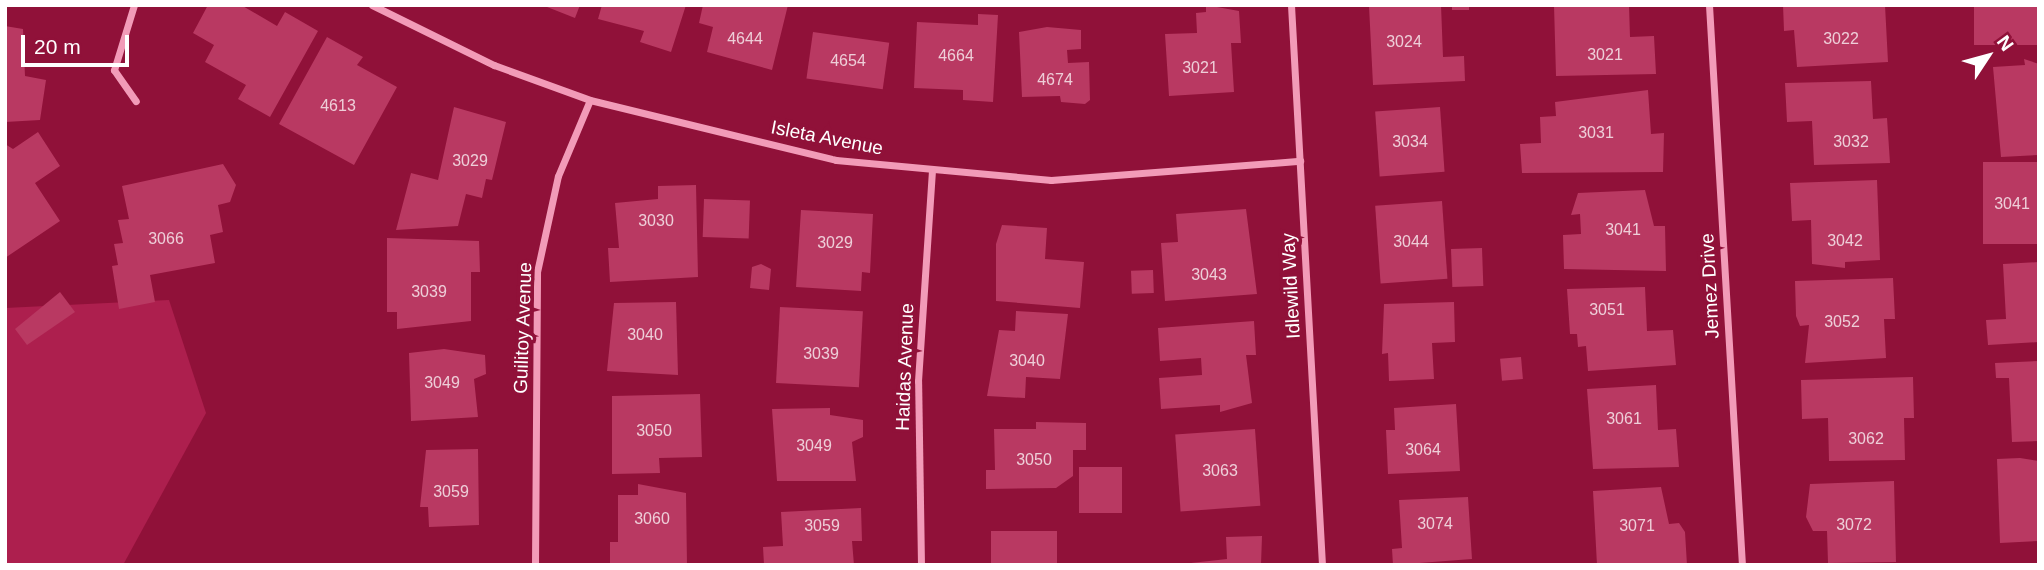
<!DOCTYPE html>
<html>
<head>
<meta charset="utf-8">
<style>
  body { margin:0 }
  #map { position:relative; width:2044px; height:570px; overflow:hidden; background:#901139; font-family:Arial,sans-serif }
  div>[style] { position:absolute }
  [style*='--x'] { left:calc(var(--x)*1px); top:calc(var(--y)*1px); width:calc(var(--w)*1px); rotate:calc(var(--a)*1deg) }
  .green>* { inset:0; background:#ad1f4e }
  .building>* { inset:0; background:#b93962; transform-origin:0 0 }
  .street>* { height:7px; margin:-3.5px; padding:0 3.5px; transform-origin:3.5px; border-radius:3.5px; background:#f29bb8 }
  span { translate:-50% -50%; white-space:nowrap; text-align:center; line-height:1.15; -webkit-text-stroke:7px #901139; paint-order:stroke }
  .number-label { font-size:16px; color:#eeced8 }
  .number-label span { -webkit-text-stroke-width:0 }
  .street-label { font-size:19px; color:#fff }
  .frame { position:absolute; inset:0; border:7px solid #fff; pointer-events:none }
  .north { position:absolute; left:1953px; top:21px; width:70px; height:70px; -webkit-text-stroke:5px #901139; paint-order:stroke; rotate:54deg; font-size:19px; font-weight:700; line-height:28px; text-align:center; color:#fff }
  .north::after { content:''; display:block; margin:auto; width:24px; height:32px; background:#fff; clip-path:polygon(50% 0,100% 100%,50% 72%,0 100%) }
  .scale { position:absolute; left:21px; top:35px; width:108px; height:32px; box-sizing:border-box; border:4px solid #fff; border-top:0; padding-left:9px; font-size:21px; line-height:24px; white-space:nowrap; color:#fff; -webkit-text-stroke:5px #901139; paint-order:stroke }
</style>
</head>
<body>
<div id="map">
  <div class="green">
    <i style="clip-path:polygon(169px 300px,206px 413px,123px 565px,5px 565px,5px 308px)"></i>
  </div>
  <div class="building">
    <i style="clip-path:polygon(208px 5px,241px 5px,277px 26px,285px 12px,318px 31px,270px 117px,238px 99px,246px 85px,205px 62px,214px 45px,193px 33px)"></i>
    <i style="clip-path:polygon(542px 5px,580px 5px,575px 18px)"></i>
    <i style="clip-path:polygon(602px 5px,686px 5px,671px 52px,640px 42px,644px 31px,598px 19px)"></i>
    <i style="clip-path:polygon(703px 5px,788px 5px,772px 70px,707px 52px,713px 27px,699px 23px)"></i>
    <i style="clip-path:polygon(1206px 5px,1239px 11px,1241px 43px,1231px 43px,1234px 92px,1169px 96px,1165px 34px,1197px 33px,1196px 13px,1206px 12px)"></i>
    <i style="clip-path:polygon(1441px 5px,1443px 57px,1464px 56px,1465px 81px,1373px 85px,1369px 6px)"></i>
    <i style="left:1452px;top:5px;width:17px;height:5px"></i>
    <i style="clip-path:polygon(1554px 5px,1629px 5px,1630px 37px,1654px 36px,1656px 74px,1556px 76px)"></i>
    <i style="clip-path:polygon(1783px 5px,1885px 5px,1888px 62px,1797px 67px,1794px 30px,1784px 31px)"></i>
    <i style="left:2039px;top:5px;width:40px;height:65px;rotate:90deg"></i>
    <i style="clip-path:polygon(978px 14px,998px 15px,993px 102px,963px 100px,963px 90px,914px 88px,917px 22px,978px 25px)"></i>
    <i style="clip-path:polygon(5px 26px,23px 29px,25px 76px,46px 80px,40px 120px,5px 122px)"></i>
    <i style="clip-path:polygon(1047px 27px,1081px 30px,1081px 49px,1067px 50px,1068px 63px,1089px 62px,1090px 100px,1085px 104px,1061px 102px,1060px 96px,1022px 97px,1019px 32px)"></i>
    <i style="left:813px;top:32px;width:77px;height:47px;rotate:8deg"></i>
    <i style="clip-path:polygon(327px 37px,363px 57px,357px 65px,397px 87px,354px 165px,279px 124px)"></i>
    <i style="clip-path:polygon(2024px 59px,2039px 64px,2039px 155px,2001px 157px,1993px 67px,2025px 65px)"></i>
    <i style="clip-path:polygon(1871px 81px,1873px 119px,1887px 118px,1890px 163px,1814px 165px,1812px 121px,1787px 122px,1785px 83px)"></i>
    <i style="clip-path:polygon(1648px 90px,1651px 134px,1664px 133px,1663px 172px,1522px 173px,1520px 144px,1541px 143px,1540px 117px,1556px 116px,1555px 102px)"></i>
    <i style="clip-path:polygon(454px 107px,506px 122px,492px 180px,486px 179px,482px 198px,466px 194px,458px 226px,396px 230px,411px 173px,438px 180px)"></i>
    <i style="left:1440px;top:107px;width:65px;height:65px;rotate:86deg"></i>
    <i style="clip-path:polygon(38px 132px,60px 166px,35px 183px,60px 221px,5px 258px,5px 144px,13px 149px)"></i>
    <i style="left:2039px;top:162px;width:82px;height:56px;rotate:90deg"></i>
    <i style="clip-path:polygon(223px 164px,236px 185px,230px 202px,218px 205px,223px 232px,210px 235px,215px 263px,150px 275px,155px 302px,119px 309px,112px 266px,118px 265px,114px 244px,123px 243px,118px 220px,129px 219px,122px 186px)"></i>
    <i style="clip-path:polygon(1877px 180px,1880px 260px,1845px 262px,1845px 268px,1812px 264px,1811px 220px,1792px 221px,1790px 183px)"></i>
    <i style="clip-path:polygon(696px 185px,698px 277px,610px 282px,608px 248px,619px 248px,615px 203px,658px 199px,658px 186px)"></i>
    <i style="clip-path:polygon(1645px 190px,1654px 226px,1665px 226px,1666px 271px,1564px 269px,1563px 235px,1581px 234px,1580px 214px,1571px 215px,1578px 193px)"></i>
    <i style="left:704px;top:199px;width:46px;height:38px;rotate:2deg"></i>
    <i style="left:1442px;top:201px;width:78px;height:67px;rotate:86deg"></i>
    <i style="clip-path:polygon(1246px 209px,1257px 294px,1165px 301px,1161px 243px,1178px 242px,1176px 214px)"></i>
    <i style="clip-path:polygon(801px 210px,873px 214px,870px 273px,862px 272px,861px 291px,796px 287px)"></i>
    <i style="clip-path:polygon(1002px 225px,1047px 228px,1045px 259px,1084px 262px,1080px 308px,996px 301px,996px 244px)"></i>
    <i style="clip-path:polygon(387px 238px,479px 241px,480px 272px,471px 272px,471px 321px,397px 329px,397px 312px,387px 312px)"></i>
    <i style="left:1482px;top:248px;width:38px;height:31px;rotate:88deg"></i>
    <i style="clip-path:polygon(2039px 262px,2039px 342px,1988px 345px,1986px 320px,2006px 319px,2003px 264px)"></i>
    <i style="clip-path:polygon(761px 264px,771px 269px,769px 290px,750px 288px,752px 267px)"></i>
    <i style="left:1153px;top:270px;width:23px;height:22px;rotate:88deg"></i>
    <i style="clip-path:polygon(1893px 278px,1895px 319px,1884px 319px,1886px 358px,1805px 363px,1809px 325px,1800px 326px,1796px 316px,1795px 281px)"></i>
    <i style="clip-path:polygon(1645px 287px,1647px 331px,1673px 330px,1676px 365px,1588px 371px,1586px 346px,1578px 347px,1577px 334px,1570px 334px,1567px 289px)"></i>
    <i style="clip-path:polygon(60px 292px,75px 312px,27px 345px,15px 329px)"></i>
    <i style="clip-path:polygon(676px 302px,678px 375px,607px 371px,614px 303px)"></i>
    <i style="clip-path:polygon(1454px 302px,1455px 342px,1432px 343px,1434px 379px,1389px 381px,1388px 353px,1382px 354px,1384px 304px)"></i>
    <i style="left:780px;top:307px;width:83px;height:76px;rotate:3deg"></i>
    <i style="clip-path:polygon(1016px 311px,1068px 314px,1060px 379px,1026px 377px,1025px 398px,987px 396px,999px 330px,1015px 331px)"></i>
    <i style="clip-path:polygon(1254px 321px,1256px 355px,1246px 355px,1252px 403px,1220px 412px,1220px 405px,1161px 409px,1159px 378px,1202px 375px,1201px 358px,1160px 361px,1158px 328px)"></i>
    <i style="clip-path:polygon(444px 349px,485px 355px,486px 374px,474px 379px,478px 417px,411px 421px,409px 353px)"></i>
    <i style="left:1521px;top:357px;width:22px;height:21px;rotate:85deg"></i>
    <i style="clip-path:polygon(2039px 361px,2039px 441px,2012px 442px,2009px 378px,1996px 378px,1995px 363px)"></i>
    <i style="clip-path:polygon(1913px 377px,1914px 418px,1904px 418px,1905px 460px,1829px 461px,1828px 418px,1802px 419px,1801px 380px)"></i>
    <i style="clip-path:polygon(1656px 385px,1658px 430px,1676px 429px,1679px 467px,1593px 469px,1587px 389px)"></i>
    <i style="clip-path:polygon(700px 394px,702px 457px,659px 458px,660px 473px,612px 474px,612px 396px)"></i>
    <i style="clip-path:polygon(1456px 404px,1460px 471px,1388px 474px,1386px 430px,1395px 430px,1394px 408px)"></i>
    <i style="clip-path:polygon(830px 408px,830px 415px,863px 420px,863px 437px,852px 442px,856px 481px,777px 481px,772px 409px)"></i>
    <i style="clip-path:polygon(1036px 422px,1086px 423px,1086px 450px,1073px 450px,1073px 476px,1056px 488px,986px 489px,986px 470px,995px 470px,994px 429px,1036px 429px)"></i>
    <i style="left:1255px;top:429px;width:77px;height:80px;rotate:86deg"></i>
    <i style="clip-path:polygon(478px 449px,479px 525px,429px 527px,428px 507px,420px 507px,426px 450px)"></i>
    <i style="clip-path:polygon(2020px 458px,2039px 461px,2039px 541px,2000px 543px,1997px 459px)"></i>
    <i style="left:1079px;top:467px;width:43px;height:46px"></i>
    <i style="clip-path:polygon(1894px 481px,1896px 562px,1828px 563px,1827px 531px,1813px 531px,1806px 517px,1810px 484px)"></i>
    <i style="clip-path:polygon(638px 484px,686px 493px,687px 565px,610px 565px,610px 542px,618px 542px,618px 495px,638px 495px)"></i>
    <i style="clip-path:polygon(1661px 487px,1669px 524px,1679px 523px,1685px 532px,1687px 565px,1597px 565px,1593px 491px)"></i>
    <i style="clip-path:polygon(1468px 497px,1472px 559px,1393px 565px,1392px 549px,1402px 548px,1399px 500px)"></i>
    <i style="clip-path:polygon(861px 508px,862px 541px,852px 541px,854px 565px,764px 565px,763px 547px,783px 546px,781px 512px)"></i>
    <i style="left:991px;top:531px;width:66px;height:34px"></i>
    <i style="clip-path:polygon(1262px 536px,1261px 565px,1173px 565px,1227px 559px,1226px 537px)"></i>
  </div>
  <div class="street">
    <i style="--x:134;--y:5;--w:68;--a:107.1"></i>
    <i style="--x:114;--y:70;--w:38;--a:55"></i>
    <i style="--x:372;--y:5;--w:136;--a:26.2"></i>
    <i style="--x:494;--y:65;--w:102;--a:20"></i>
    <i style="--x:590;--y:100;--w:253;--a:13.7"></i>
    <i style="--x:836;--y:160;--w:216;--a:5.3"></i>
    <i style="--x:1051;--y:180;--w:250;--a:-4.4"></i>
    <i style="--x:1291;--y:5;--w:561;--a:86.83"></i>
    <i style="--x:1709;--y:5;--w:561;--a:86.63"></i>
    <i style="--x:535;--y:565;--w:293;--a:-89.6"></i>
    <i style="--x:537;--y:272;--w:98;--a:-77.7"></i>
    <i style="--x:558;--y:176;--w:82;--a:-67.2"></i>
    <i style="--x:921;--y:565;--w:184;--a:-90.9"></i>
    <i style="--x:918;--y:381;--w:210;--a:-86.2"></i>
  </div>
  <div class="number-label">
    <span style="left:745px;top:39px">4644</span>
    <span style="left:1841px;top:39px">3022</span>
    <span style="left:1404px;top:42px">3024</span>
    <span style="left:1605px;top:55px">3021</span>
    <span style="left:956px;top:56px">4664</span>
    <span style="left:848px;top:61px">4654</span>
    <span style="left:1200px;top:68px">3021</span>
    <span style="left:1055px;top:80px">4674</span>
    <span style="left:338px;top:106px">4613</span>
    <span style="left:1596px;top:133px">3031</span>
    <span style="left:1410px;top:142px">3034</span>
    <span style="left:1851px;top:142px">3032</span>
    <span style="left:470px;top:161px">3029</span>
    <span style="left:2012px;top:204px">3041</span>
    <span style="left:656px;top:221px">3030</span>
    <span style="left:1623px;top:230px">3041</span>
    <span style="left:166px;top:239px">3066</span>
    <span style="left:1845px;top:241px">3042</span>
    <span style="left:1411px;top:242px">3044</span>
    <span style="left:835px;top:243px">3029</span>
    <span style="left:1209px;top:275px">3043</span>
    <span style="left:429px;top:292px">3039</span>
    <span style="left:1607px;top:310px">3051</span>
    <span style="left:1842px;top:322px">3052</span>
    <span style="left:645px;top:335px">3040</span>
    <span style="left:821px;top:354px">3039</span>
    <span style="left:1027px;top:361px">3040</span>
    <span style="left:442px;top:383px">3049</span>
    <span style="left:1624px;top:419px">3061</span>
    <span style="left:654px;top:431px">3050</span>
    <span style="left:1866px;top:439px">3062</span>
    <span style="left:814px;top:446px">3049</span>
    <span style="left:1423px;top:450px">3064</span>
    <span style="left:1034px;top:460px">3050</span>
    <span style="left:1220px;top:471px">3063</span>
    <span style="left:451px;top:492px">3059</span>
    <span style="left:652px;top:519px">3060</span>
    <span style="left:1435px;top:524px">3074</span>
    <span style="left:1854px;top:525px">3072</span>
    <span style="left:822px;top:526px">3059</span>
    <span style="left:1637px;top:526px">3071</span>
  </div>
  <div class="street-label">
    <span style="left:827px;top:138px;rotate:11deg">Isleta Avenue</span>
    <span style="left:1291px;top:286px;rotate:-93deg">Idlewild Way</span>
    <span style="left:1710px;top:286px;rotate:-93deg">Jemez Drive</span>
    <span style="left:523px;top:328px;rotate:-88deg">Guilitoy Avenue</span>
    <span style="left:905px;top:367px;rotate:-88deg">Haidas Avenue</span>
  </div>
  <div class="frame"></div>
  <div class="north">N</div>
  <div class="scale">20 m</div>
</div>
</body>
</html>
